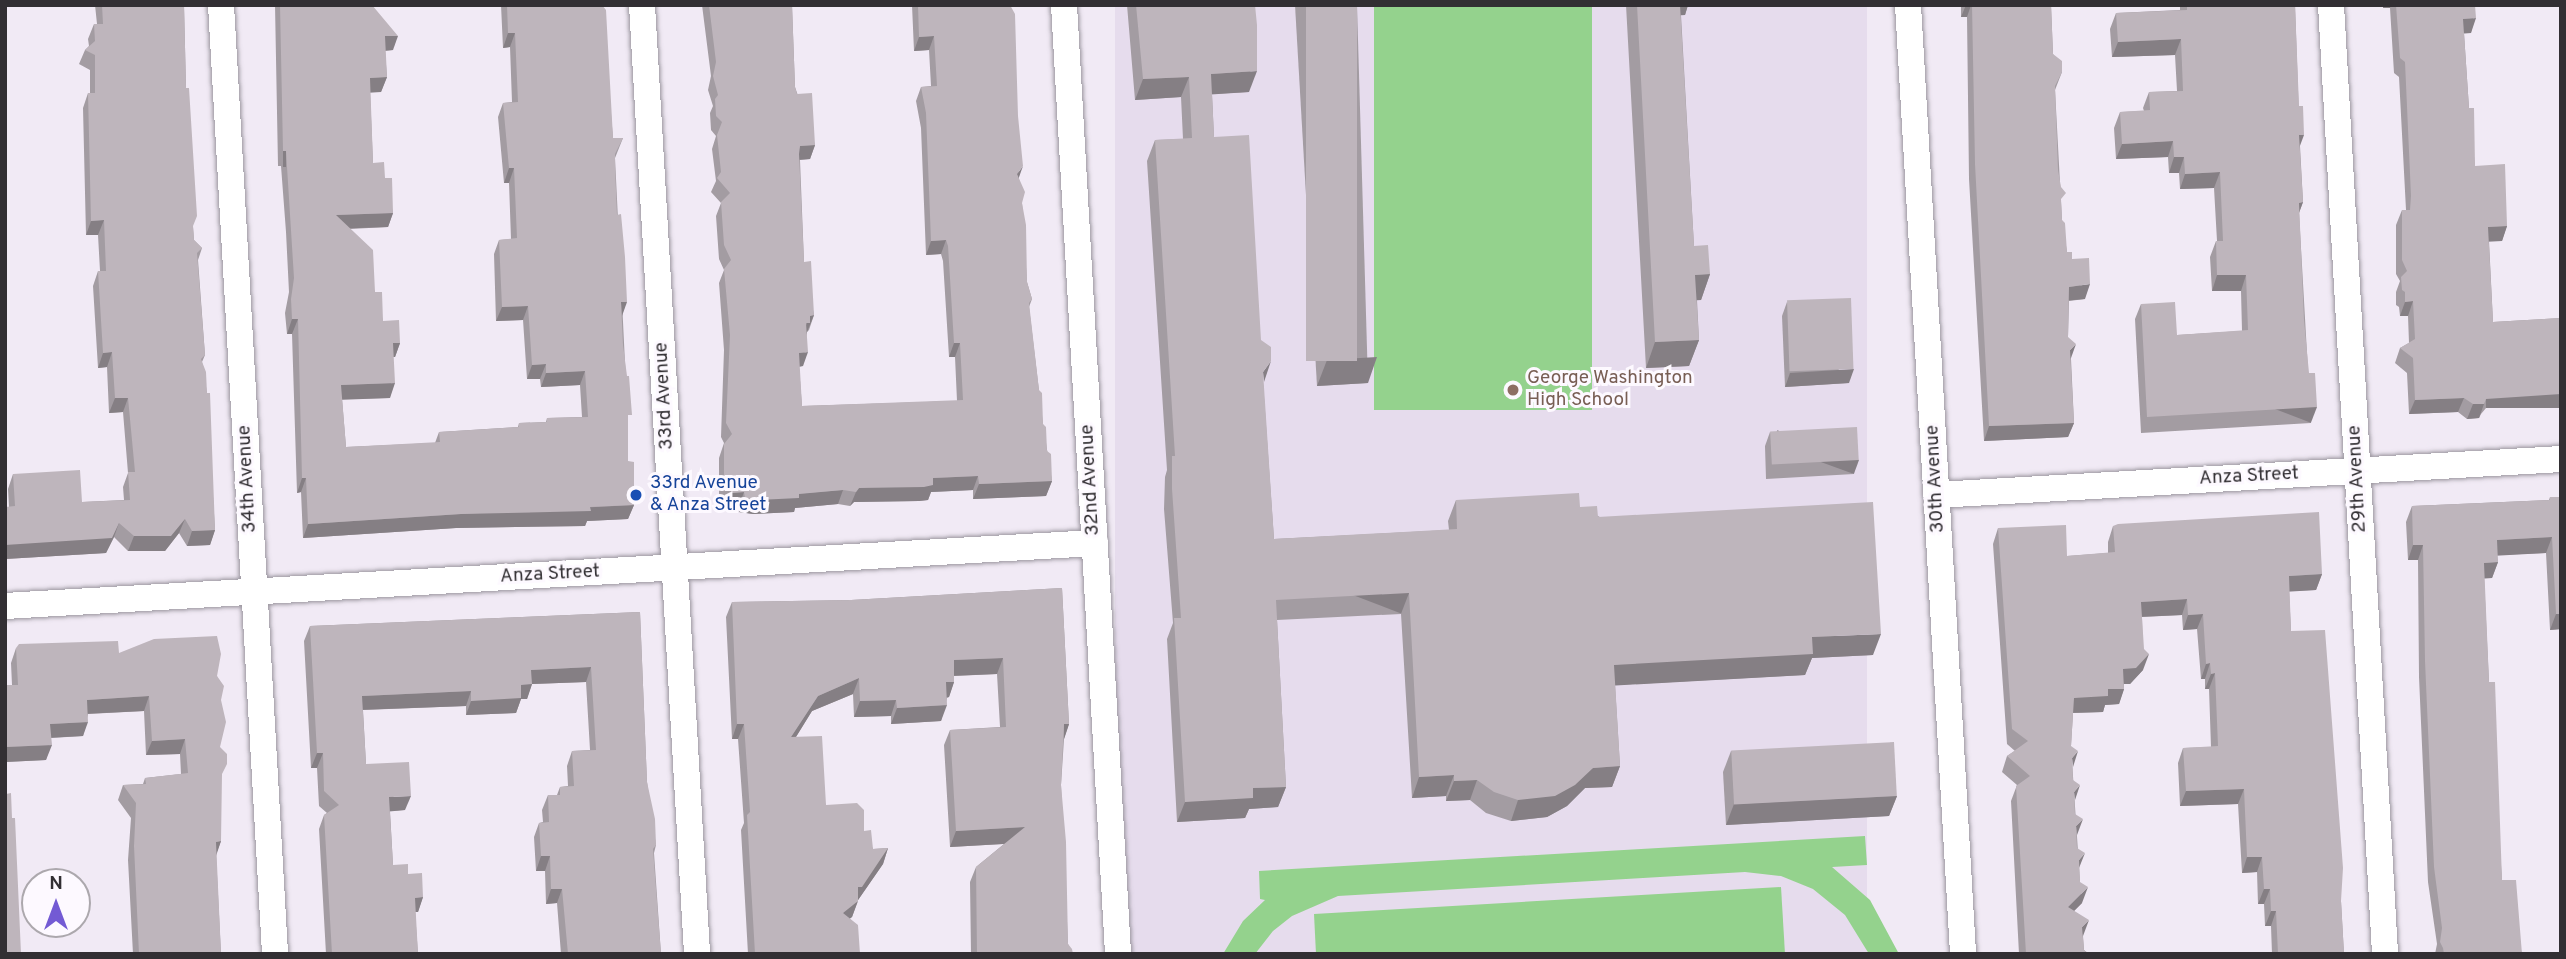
<!DOCTYPE html>
<html>
<head>
<meta charset="utf-8">
<style>
  body { margin:0 }
  #map { position:relative; width:2566px; height:959px; overflow:hidden; background:#f1eaf5; font-family:Overpass,sans-serif }
  div>[style] { position:absolute }
  [style*='--x'] { left:calc(var(--x)*1px); top:calc(var(--y)*1px); width:calc(var(--w)*1px); rotate:calc(var(--a)*1deg) }
  .built>* { inset:0; background:#e6dced; transform-origin:0 0 }
  .green>* { inset:0; background:#94d28d; transform-origin:0 0 }
  .roads { filter:drop-shadow(0 0 2px #9b969f) drop-shadow(0 0 2px #9b969f) }
  .street>* { height:26px; margin:-13px; padding:0 13px; transform-origin:13px; border-radius:13px; background:#fff }
  .wall>* { inset:0; background:#a39ca2 }
  .shaded-wall>* { inset:0; background:#857f84; transform-origin:0 0 }
  .building>* { inset:0; background:#beb5bc; transform-origin:0 0 }
  .dots>* { width:19px; height:19px; translate:-50% -50%; box-sizing:border-box; border:4px solid #fdf9ff; border-radius:50% }
  span { translate:-50% -50%; white-space:nowrap; text-align:center; line-height:1.15; -webkit-text-stroke:6px #fdf9ff; paint-order:stroke }
  .education-label { font-size:19px; color:#785e54 }
  .left { translate:0 -50%; text-align:left }
  .street-label { font-size:19px; color:#322f33 }
  .transit-label { font-size:19px; color:#164399 }
  .frame { position:absolute; inset:0; border:7px solid #322f33; pointer-events:none }
  .north { position:absolute; left:21px; top:868px; width:70px; height:70px; box-sizing:border-box; background:#fdf9ff; border:2px solid #aca8ad; border-radius:50%; rotate:0deg; font-size:19px; font-weight:700; line-height:28px; text-align:center; color:#322f33 }
  .north::after { content:''; display:block; margin:auto; width:24px; height:32px; background:#735ad4; clip-path:polygon(50% 0,100% 100%,50% 72%,0 100%) }
</style>
</head>
<body>
<div id="map">
  <div class="built">
    <i style="left:1115px;top:5px;width:752px;height:950px"></i>
  </div>
  <div class="green">
    <i style="left:1374px;top:5px;width:218px;height:405px"></i>
    <i style="clip-path:polygon(1865px 836px,1867px 865px,1832px 867px,1870px 900px,1899px 954px,1869px 954px,1845px 915px,1813px 889px,1781px 876px,1745px 872px,1338px 896px,1292px 916px,1273px 931px,1255px 954px,1223px 954px,1243px 921px,1265px 900px,1260px 899px,1259px 871px)"></i>
    <i style="clip-path:polygon(1781px 887px,1785px 954px,1316px 954px,1314px 914px)"></i>
  </div>
  <div class="roads">
    <div class="street">
      <i style="--x:221;--y:5;--w:951;--a:86.74"></i>
      <i style="--x:642;--y:5;--w:951;--a:86.68"></i>
      <i style="--x:1064;--y:5;--w:951;--a:86.74"></i>
      <i style="--x:1908;--y:5;--w:951;--a:86.68"></i>
      <i style="--x:2331;--y:5;--w:951;--a:86.74"></i>
      <i style="--x:1937;--y:495;--w:625;--a:-3.3"></i>
      <i style="--x:5;--y:606;--w:1092;--a:-3.31"></i>
    </div>
  </div>
  <div class="wall">
    <i style="clip-path:polygon(95px 5px,184px 5px,186px 88px,193px 227px,194px 240px,202px 248px,198px 260px,205px 355px,202px 362px,207px 393px,215px 530px,210px 545px,187px 546px,179px 533px,165px 551px,128px 551px,114px 537px,106px 553px,5px 559px,5px 507px,9px 507px,8px 489px,13px 474px,82px 502px,124px 500px,123px 487px,128px 473px,123px 412px,109px 413px,107px 367px,98px 368px,93px 286px,98px 271px,100px 271px,98px 235px,86px 235px,83px 108px,88px 93px,90px 93px,90px 70px,79px 64px,85px 50px,89px 46px,88px 39px,94px 24px,97px 24px)"></i>
    <i style="clip-path:polygon(275px 5px,372px 5px,393px 50px,385px 51px,387px 77px,381px 92px,370px 92px,373px 163px,385px 178px,393px 213px,388px 227px,350px 229px,375px 292px,383px 321px,400px 343px,395px 357px,393px 357px,390px 398px,342px 399px,346px 447px,435px 443px,439px 432px,518px 427px,519px 423px,546px 422px,547px 418px,582px 417px,580px 385px,541px 387px,540px 379px,527px 379px,523px 320px,496px 321px,494px 254px,499px 240px,511px 239px,509px 183px,504px 183px,498px 117px,503px 103px,512px 102px,510px 47px,503px 48px,501px 5px,602px 5px,613px 138px,623px 138px,615px 158px,628px 424px,628px 461px,634px 505px,628px 519px,587px 521px,585px 526px,456px 528px,303px 538px,301px 492px,297px 493px,292px 334px,287px 334px,285px 313px,289px 292px,286px 232px,281px 166px,278px 166px)"></i>
    <i style="clip-path:polygon(702px 5px,792px 5px,795px 87px,815px 145px,810px 159px,800px 160px,804px 262px,814px 315px,809px 330px,807px 332px,803px 366px,799px 367px,802px 406px,957px 401px,955px 357px,949px 357px,943px 261px,941px 254px,926px 255px,921px 128px,916px 101px,921px 87px,931px 86px,929px 50px,914px 51px,912px 5px,1010px 5px,1019px 179px,1022px 203px,1027px 282px,1032px 299px,1029px 307px,1043px 424px,1052px 481px,1046px 496px,973px 499px,973px 490px,931px 492px,928px 500px,919px 501px,854px 502px,850px 506px,838px 504px,795px 508px,794px 512px,753px 514px,739px 512px,739px 506px,726px 507px,719px 497px,719px 458px,724px 443px,721px 437px,724px 350px,719px 283px,724px 270px,719px 259px,716px 216px,721px 203px,711px 192px,716px 181px,712px 149px,716px 136px,711px 130px,710px 113px,713px 106px,708px 90px,711px 76px)"></i>
    <i style="clip-path:polygon(1127px 5px,1255px 5px,1249px 92px,1212px 94px,1214px 137px,1263px 382px,1274px 539px,1449px 530px,1448px 521px,1456px 500px,1580px 507px,1873px 655px,1812px 658px,1805px 675px,1615px 685px,1620px 766px,1612px 787px,1585px 788px,1567px 806px,1547px 817px,1511px 821px,1486px 813px,1470px 800px,1446px 801px,1446px 796px,1412px 798px,1401px 614px,1277px 620px,1286px 787px,1278px 807px,1249px 809px,1245px 818px,1177px 822px,1167px 639px,1173px 623px,1164px 509px,1165px 477px,1167px 470px,1147px 161px,1155px 140px,1183px 139px,1181px 97px,1135px 100px)"></i>
    <i style="clip-path:polygon(1295px 5px,1357px 5px,1368px 383px,1317px 386px)"></i>
    <i style="clip-path:polygon(1626px 5px,1688px 5px,1685px 15px,1681px 15px,1694px 246px,1710px 274px,1701px 300px,1697px 300px,1699px 340px,1689px 366px,1646px 368px)"></i>
    <i style="clip-path:polygon(1961px 5px,2051px 5px,2053px 54px,2062px 72px,2055px 90px,2062px 220px,2067px 252px,2072px 259px,2085px 299px,2069px 301px,2068px 337px,2071px 359px,2074px 423px,2068px 437px,1984px 441px,1969px 179px,1967px 17px,1961px 17px)"></i>
    <i style="clip-path:polygon(2180px 5px,2295px 5px,2300px 146px,2303px 202px,2299px 213px,2311px 423px,2141px 433px,2135px 319px,2141px 304px,2177px 335px,2242px 331px,2241px 291px,2212px 291px,2210px 257px,2216px 241px,2217px 241px,2214px 188px,2180px 189px,2179px 173px,2169px 173px,2168px 157px,2116px 159px,2114px 128px,2120px 112px,2144px 111px,2143px 108px,2149px 92px,2177px 91px,2175px 55px,2112px 57px,2110px 29px,2116px 13px,2180px 10px)"></i>
    <i style="clip-path:polygon(2383px 5px,2475px 5px,2471px 33px,2464px 33px,2469px 108px,2475px 166px,2507px 226px,2502px 241px,2489px 241px,2493px 322px,2561px 318px,2481px 414px,2479px 418px,2467px 419px,2458px 412px,2409px 414px,2407px 373px,2395px 363px,2400px 348px,2409px 343px,2408px 316px,2400px 316px,2399px 307px,2396px 305px,2396px 292px,2400px 281px,2396px 274px,2396px 225px,2402px 210px,2406px 210px,2399px 77px,2394px 73px,2390px 8px,2383px 8px)"></i>
    <i style="clip-path:polygon(1787px 302px,1849px 383px,1785px 387px,1782px 316px)"></i>
    <i style="clip-path:polygon(1770px 432px,1854px 474px,1766px 479px,1765px 446px)"></i>
    <i style="clip-path:polygon(2550px 497px,2561px 497px,2561px 629px,2550px 630px,2546px 553px,2497px 555px,2498px 562px,2492px 578px,2484px 578px,2489px 682px,2502px 880px,2522px 954px,2435px 954px,2437px 944px,2428px 882px,2419px 677px,2418px 560px,2408px 560px,2406px 522px,2412px 506px,2549px 500px)"></i>
    <i style="clip-path:polygon(2113px 526px,2322px 574px,2316px 590px,2289px 591px,2291px 631px,2341px 901px,2344px 954px,2272px 954px,2271px 926px,2265px 926px,2264px 904px,2258px 904px,2257px 872px,2242px 873px,2238px 804px,2180px 806px,2178px 763px,2183px 748px,2211px 747px,2209px 689px,2205px 689px,2205px 679px,2201px 679px,2197px 629px,2183px 630px,2182px 615px,2142px 617px,2143px 670px,2130px 684px,2124px 684px,2124px 689px,2119px 704px,2105px 705px,2103px 712px,2073px 713px,2071px 746px,2080px 882px,2082px 903px,2074px 911px,2083px 936px,2084px 950px,2089px 954px,2019px 954px,2011px 801px,2017px 785px,2002px 772px,2007px 756px,2015px 751px,2007px 744px,1993px 544px,1998px 528px,2067px 556px,2108px 553px,2108px 542px)"></i>
    <i style="clip-path:polygon(1062px 588px,1069px 724px,1064px 739px,1061px 785px,1068px 944px,1073px 954px,971px 954px,970px 882px,976px 867px,1004px 844px,950px 847px,944px 745px,950px 730px,1000px 727px,997px 674px,954px 676px,954px 682px,949px 697px,947px 698px,941px 721px,891px 724px,891px 716px,854px 717px,853px 694px,812px 711px,796px 737px,826px 805px,864px 831px,873px 849px,888px 848px,883px 864px,858px 900px,852px 917px,850px 918px,860px 954px,748px 954px,741px 830px,744px 823px,738px 739px,732px 739px,726px 617px,732px 602px,851px 600px)"></i>
    <i style="clip-path:polygon(640px 612px,647px 782px,656px 845px,654px 853px,661px 954px,561px 954px,557px 903px,546px 904px,545px 871px,536px 871px,534px 837px,539px 823px,543px 822px,542px 810px,548px 795px,557px 795px,560px 787px,568px 786px,567px 766px,572px 751px,590px 750px,586px 682px,532px 684px,527px 699px,521px 699px,516px 713px,466px 715px,466px 706px,363px 710px,366px 764px,405px 810px,390px 811px,393px 865px,408px 874px,423px 897px,418px 912px,415px 912px,418px 954px,326px 954px,319px 829px,324px 815px,327px 813px,319px 806px,317px 768px,311px 768px,304px 641px,310px 626px)"></i>
    <i style="clip-path:polygon(16px 648px,119px 653px,217px 676px,221px 700px,220px 747px,221px 779px,221px 841px,216px 854px,221px 954px,133px 954px,128px 860px,131px 818px,118px 800px,123px 785px,143px 784px,145px 778px,181px 774px,180px 754px,146px 755px,144px 711px,88px 714px,83px 736px,51px 738px,46px 760px,5px 762px,5px 685px,12px 685px,11px 663px)"></i>
    <i style="clip-path:polygon(1731px 751px,1897px 796px,1889px 816px,1726px 825px,1723px 772px)"></i>
  </div>
  <div class="shaded-wall">
    <i style="clip-path:polygon(1674px 5px,1688px 5px,1685px 15px,1670px 16px)"></i>
    <i style="clip-path:polygon(1966px 5px,1971px 5px,1967px 17px,1961px 17px)"></i>
    <i style="clip-path:polygon(2384px 5px,2391px 5px,2390px 8px,2383px 8px)"></i>
    <i style="clip-path:polygon(2476px 18px,2471px 33px,2458px 34px,2463px 19px)"></i>
    <i style="clip-path:polygon(508px 33px,515px 33px,510px 47px,503px 48px)"></i>
    <i style="clip-path:polygon(385px 36px,398px 36px,393px 50px,379px 51px)"></i>
    <i style="clip-path:polygon(934px 36px,929px 50px,914px 51px,919px 37px)"></i>
    <i style="clip-path:polygon(2181px 39px,2175px 55px,2112px 57px,2118px 42px)"></i>
    <i style="clip-path:polygon(1257px 71px,1249px 92px,1203px 95px,1211px 74px)"></i>
    <i style="clip-path:polygon(387px 77px,381px 92px,365px 93px,370px 78px)"></i>
    <i style="clip-path:polygon(1189px 77px,1181px 97px,1135px 100px,1143px 79px)"></i>
    <i style="clip-path:polygon(2299px 135px,2304px 135px,2298px 151px)"></i>
    <i style="clip-path:polygon(2173px 141px,2168px 157px,2116px 159px,2122px 144px)"></i>
    <i style="clip-path:polygon(815px 145px,810px 159px,795px 160px,800px 146px)"></i>
    <i style="left:283px;top:151px;width:3px;height:16px"></i>
    <i style="clip-path:polygon(2174px 157px,2184px 157px,2179px 173px,2169px 173px)"></i>
    <i style="clip-path:polygon(1023px 166px,1018px 180px,1017px 174px)"></i>
    <i style="clip-path:polygon(509px 168px,514px 168px,509px 183px,504px 183px)"></i>
    <i style="clip-path:polygon(2220px 172px,2214px 188px,2180px 189px,2185px 174px)"></i>
    <i style="clip-path:polygon(2303px 202px,2297px 218px,2299px 203px)"></i>
    <i style="clip-path:polygon(393px 213px,388px 227px,330px 229px,336px 215px)"></i>
    <i style="clip-path:polygon(104px 220px,98px 235px,86px 235px,91px 221px)"></i>
    <i style="clip-path:polygon(2507px 226px,2502px 241px,2483px 242px,2488px 227px)"></i>
    <i style="clip-path:polygon(946px 240px,941px 254px,926px 255px,931px 241px)"></i>
    <i style="clip-path:polygon(1710px 274px,1701px 300px,1686px 301px,1695px 275px)"></i>
    <i style="clip-path:polygon(2217px 275px,2246px 275px,2241px 291px,2212px 291px)"></i>
    <i style="clip-path:polygon(2090px 284px,2085px 299px,2063px 301px,2069px 287px)"></i>
    <i style="clip-path:polygon(2413px 301px,2408px 316px,2400px 316px,2405px 302px)"></i>
    <i style="clip-path:polygon(621px 302px,627px 302px,622px 316px)"></i>
    <i style="clip-path:polygon(528px 306px,523px 320px,496px 321px,502px 307px)"></i>
    <i style="clip-path:polygon(814px 315px,805px 337px,801px 337px,810px 316px)"></i>
    <i style="clip-path:polygon(292px 319px,298px 319px,292px 334px,287px 334px)"></i>
    <i style="clip-path:polygon(1699px 340px,1689px 366px,1646px 368px,1655px 342px)"></i>
    <i style="clip-path:polygon(393px 343px,400px 343px,395px 357px,387px 357px)"></i>
    <i style="clip-path:polygon(954px 343px,960px 343px,955px 357px,949px 357px)"></i>
    <i style="clip-path:polygon(2076px 344px,2071px 358px,2065px 364px,2070px 350px)"></i>
    <i style="clip-path:polygon(112px 352px,107px 367px,98px 368px,103px 353px)"></i>
    <i style="clip-path:polygon(808px 352px,803px 366px,793px 367px,799px 353px)"></i>
    <i style="clip-path:polygon(1377px 357px,1368px 383px,1317px 386px,1327px 360px)"></i>
    <i style="clip-path:polygon(1271px 361px,1264px 382px,1263px 372px)"></i>
    <i style="clip-path:polygon(546px 364px,540px 379px,527px 379px,532px 365px)"></i>
    <i style="clip-path:polygon(1854px 369px,1849px 383px,1785px 387px,1790px 373px)"></i>
    <i style="clip-path:polygon(585px 371px,580px 385px,541px 387px,546px 373px)"></i>
    <i style="clip-path:polygon(395px 383px,390px 398px,336px 400px,341px 385px)"></i>
    <i style="left:2561px;top:394px;width:14px;height:75px;rotate:90deg"></i>
    <i style="clip-path:polygon(115px 398px,128px 398px,123px 412px,109px 413px)"></i>
    <i style="clip-path:polygon(2464px 398px,2458px 412px,2409px 414px,2415px 400px)"></i>
    <i style="clip-path:polygon(2473px 404px,2484px 404px,2479px 418px,2467px 419px)"></i>
    <i style="left:2317px;top:407px;width:17px;height:170px;rotate:111deg"></i>
    <i style="clip-path:polygon(2074px 423px,2068px 437px,1984px 441px,1989px 426px)"></i>
    <i style="left:1859px;top:460px;width:15px;height:87px;rotate:110deg"></i>
    <i style="clip-path:polygon(978px 476px,973px 490px,931px 492px,928px 500px,919px 501px,854px 502px,850px 506px,856px 492px,859px 488px,933px 478px)"></i>
    <i style="clip-path:polygon(302px 478px,306px 478px,301px 492px,297px 493px)"></i>
    <i style="clip-path:polygon(1052px 481px,1046px 496px,973px 499px,979px 484px)"></i>
    <i style="clip-path:polygon(843px 490px,838px 504px,795px 508px,794px 512px,753px 514px,739px 512px,745px 498px)"></i>
    <i style="clip-path:polygon(744px 492px,739px 506px,726px 507px,732px 493px)"></i>
    <i style="clip-path:polygon(634px 505px,628px 519px,587px 521px,585px 526px,456px 528px,303px 538px,308px 524px,461px 514px)"></i>
    <i style="clip-path:polygon(185px 519px,179px 533px,165px 551px,128px 551px,134px 536px)"></i>
    <i style="clip-path:polygon(119px 523px,114px 537px,106px 553px,5px 559px,5px 545px)"></i>
    <i style="clip-path:polygon(215px 530px,210px 545px,187px 546px,192px 531px)"></i>
    <i style="clip-path:polygon(2552px 537px,2546px 553px,2491px 556px,2497px 540px)"></i>
    <i style="clip-path:polygon(2413px 545px,2423px 545px,2418px 560px,2408px 560px)"></i>
    <i style="clip-path:polygon(2498px 562px,2492px 578px,2478px 579px,2484px 563px)"></i>
    <i style="clip-path:polygon(2322px 574px,2316px 590px,2283px 592px,2289px 576px)"></i>
    <i style="left:1409px;top:593px;width:22px;height:133px;rotate:111deg"></i>
    <i style="clip-path:polygon(2187px 599px,2182px 615px,2136px 617px,2141px 602px)"></i>
    <i style="clip-path:polygon(2203px 614px,2197px 629px,2183px 630px,2188px 615px)"></i>
    <i style="clip-path:polygon(2556px 614px,2561px 614px,2561px 629px,2550px 630px)"></i>
    <i style="clip-path:polygon(1881px 634px,1873px 655px,1812px 658px,1805px 675px,1607px 686px,1614px 665px,1812px 637px)"></i>
    <i style="clip-path:polygon(2149px 654px,2143px 670px,2130px 684px,2118px 684px,2123px 669px)"></i>
    <i style="clip-path:polygon(1003px 658px,997px 674px,948px 676px,954px 660px)"></i>
    <i style="clip-path:polygon(2210px 663px,2205px 679px,2201px 679px,2206px 664px)"></i>
    <i style="clip-path:polygon(591px 667px,586px 682px,532px 684px,527px 699px,521px 699px,516px 713px,466px 715px,471px 701px,521px 685px,531px 670px)"></i>
    <i style="clip-path:polygon(2215px 673px,2209px 689px,2205px 689px,2211px 674px)"></i>
    <i style="clip-path:polygon(859px 678px,853px 694px,812px 711px,786px 753px,791px 737px,818px 696px)"></i>
    <i style="clip-path:polygon(946px 682px,954px 682px,949px 697px,940px 698px)"></i>
    <i style="clip-path:polygon(2108px 689px,2124px 689px,2119px 704px,2105px 705px,2103px 712px,2068px 713px,2074px 698px)"></i>
    <i style="clip-path:polygon(471px 691px,466px 706px,357px 710px,362px 696px)"></i>
    <i style="clip-path:polygon(149px 696px,144px 711px,82px 714px,87px 700px)"></i>
    <i style="clip-path:polygon(896px 700px,891px 716px,854px 717px,860px 701px)"></i>
    <i style="clip-path:polygon(947px 705px,941px 721px,891px 724px,897px 708px)"></i>
    <i style="clip-path:polygon(88px 722px,83px 736px,45px 738px,50px 724px)"></i>
    <i style="clip-path:polygon(737px 724px,744px 724px,738px 739px,732px 739px)"></i>
    <i style="clip-path:polygon(1064px 724px,1069px 724px,1064px 739px)"></i>
    <i style="clip-path:polygon(185px 739px,180px 754px,146px 755px,152px 741px)"></i>
    <i style="clip-path:polygon(52px 745px,46px 760px,5px 762px,5px 747px)"></i>
    <i style="clip-path:polygon(2078px 751px,2073px 767px,2072px 758px)"></i>
    <i style="clip-path:polygon(317px 753px,323px 753px,317px 768px,311px 768px)"></i>
    <i style="clip-path:polygon(1620px 766px,1612px 787px,1585px 788px,1567px 806px,1547px 817px,1511px 821px,1518px 800px,1593px 768px)"></i>
    <i style="clip-path:polygon(1454px 775px,1446px 796px,1412px 798px,1419px 777px)"></i>
    <i style="clip-path:polygon(1477px 780px,1470px 800px,1446px 801px,1454px 781px)"></i>
    <i style="clip-path:polygon(2080px 785px,2075px 800px,2074px 792px)"></i>
    <i style="clip-path:polygon(1286px 787px,1278px 807px,1249px 809px,1245px 818px,1177px 822px,1185px 802px,1253px 788px)"></i>
    <i style="clip-path:polygon(2244px 789px,2238px 804px,2180px 806px,2186px 791px)"></i>
    <i style="clip-path:polygon(411px 796px,405px 810px,384px 812px,389px 797px)"></i>
    <i style="clip-path:polygon(1897px 796px,1889px 816px,1726px 825px,1734px 804px)"></i>
    <i style="clip-path:polygon(2083px 819px,2077px 835px,2076px 826px)"></i>
    <i style="clip-path:polygon(1025px 827px,1019px 843px,950px 847px,956px 831px)"></i>
    <i style="clip-path:polygon(221px 841px,216px 856px,216px 842px)"></i>
    <i style="clip-path:polygon(888px 848px,883px 864px,856px 903px,858px 901px,852px 917px,837px 928px,843px 913px,858px 887px)"></i>
    <i style="clip-path:polygon(2085px 853px,2079px 868px,2079px 860px)"></i>
    <i style="clip-path:polygon(541px 856px,550px 856px,545px 871px,536px 871px)"></i>
    <i style="clip-path:polygon(2247px 857px,2262px 857px,2257px 872px,2242px 873px)"></i>
    <i style="clip-path:polygon(2088px 887px,2082px 903px,2062px 923px,2068px 907px)"></i>
    <i style="clip-path:polygon(551px 889px,562px 889px,557px 903px,546px 904px)"></i>
    <i style="clip-path:polygon(2264px 889px,2270px 889px,2264px 904px,2258px 904px)"></i>
    <i style="clip-path:polygon(423px 897px,418px 912px,409px 912px,415px 898px)"></i>
    <i style="clip-path:polygon(2271px 911px,2276px 911px,2271px 926px,2265px 926px)"></i>
    <i style="clip-path:polygon(2089px 920px,2083px 936px,2076px 943px,2082px 927px)"></i>
  </div>
  <div class="building">
    <i style="clip-path:polygon(102px 5px,184px 5px,186px 88px,189px 88px,197px 216px,193px 226px,194px 240px,202px 248px,197px 253px,205px 355px,201px 359px,206px 372px,207px 393px,210px 393px,215px 530px,192px 531px,185px 519px,171px 536px,134px 536px,119px 523px,112px 538px,5px 545px,5px 507px,15px 506px,13px 474px,80px 470px,82px 502px,130px 500px,128px 472px,135px 472px,128px 398px,115px 398px,112px 352px,103px 353px,98px 271px,106px 271px,104px 220px,91px 221px,88px 93px,95px 93px,95px 55px,85px 50px,95px 41px,94px 24px,103px 24px)"></i>
    <i style="clip-path:polygon(280px 5px,372px 5px,398px 36px,385px 36px,387px 77px,370px 78px,373px 163px,384px 162px,385px 178px,392px 178px,393px 213px,336px 215px,373px 250px,375px 292px,382px 292px,383px 321px,399px 320px,400px 343px,393px 343px,395px 383px,341px 385px,346px 447px,440px 442px,439px 432px,519px 427px,519px 423px,547px 422px,547px 418px,588px 417px,585px 371px,546px 373px,546px 364px,532px 365px,528px 306px,502px 307px,499px 240px,517px 238px,514px 168px,509px 168px,503px 103px,518px 102px,515px 33px,508px 33px,507px 5px,602px 5px,606px 10px,613px 138px,623px 138px,615px 154px,615px 166px,617px 215px,621px 214px,625px 257px,627px 302px,621px 302px,623px 345px,627px 376px,629px 376px,632px 415px,628px 415px,628px 461px,634px 462px,634px 505px,590px 507px,591px 511px,461px 514px,308px 524px,306px 478px,302px 478px,298px 319px,292px 319px,291px 299px,294px 278px,286px 151px,283px 151px)"></i>
    <i style="clip-path:polygon(709px 5px,792px 5px,795px 87px,797px 94px,812px 93px,815px 145px,800px 146px,799px 154px,804px 262px,811px 261px,814px 315px,810px 316px,810px 323px,806px 323px,808px 352px,799px 353px,802px 406px,963px 400px,960px 343px,954px 343px,948px 246px,946px 240px,931px 241px,926px 113px,921px 87px,937px 86px,934px 36px,919px 37px,918px 5px,1010px 5px,1015px 14px,1018px 116px,1023px 166px,1017px 174px,1025px 192px,1022px 203px,1026px 225px,1027px 282px,1032px 299px,1029px 303px,1039px 390px,1042px 393px,1043px 424px,1046px 427px,1047px 451px,1051px 454px,1052px 481px,979px 484px,978px 476px,933px 478px,933px 485px,924px 487px,859px 488px,856px 492px,843px 490px,799px 494px,799px 498px,758px 500px,745px 498px,744px 492px,732px 493px,724px 482px,724px 444px,732px 434px,726px 423px,730px 335px,724px 269px,731px 260px,724px 245px,721px 202px,730px 193px,717px 178px,721px 172px,717px 135px,722px 122px,716px 116px,715px 99px,718px 95px,713px 76px,716px 62px)"></i>
    <i style="clip-path:polygon(1136px 5px,1255px 5px,1257px 25px,1257px 71px,1211px 74px,1214px 137px,1249px 135px,1261px 340px,1271px 347px,1271px 361px,1263px 372px,1274px 539px,1457px 529px,1456px 500px,1579px 493px,1580px 507px,1597px 506px,1598px 517px,1873px 502px,1881px 634px,1812px 637px,1813px 654px,1614px 665px,1620px 766px,1593px 768px,1575px 785px,1555px 796px,1518px 800px,1494px 792px,1477px 780px,1454px 781px,1454px 775px,1419px 777px,1409px 593px,1276px 600px,1286px 787px,1253px 788px,1253px 798px,1185px 802px,1174px 618px,1181px 618px,1172px 489px,1172px 456px,1175px 456px,1155px 140px,1192px 138px,1189px 77px,1143px 79px)"></i>
    <i style="left:1306px;top:5px;width:51px;height:356px"></i>
    <i style="clip-path:polygon(1637px 5px,1680px 5px,1694px 246px,1708px 245px,1710px 274px,1695px 275px,1699px 340px,1655px 342px)"></i>
    <i style="clip-path:polygon(1972px 5px,2051px 5px,2053px 54px,2062px 61px,2062px 72px,2055px 86px,2058px 170px,2061px 187px,2066px 193px,2061px 199px,2062px 220px,2065px 223px,2067px 252px,2072px 252px,2072px 259px,2089px 258px,2090px 284px,2069px 287px,2068px 337px,2076px 344px,2070px 350px,2074px 423px,1989px 426px,1975px 164px)"></i>
    <i style="clip-path:polygon(2187px 5px,2295px 5px,2299px 106px,2303px 106px,2304px 135px,2299px 135px,2303px 202px,2299px 203px,2304px 320px,2309px 373px,2315px 373px,2317px 407px,2147px 417px,2141px 304px,2175px 302px,2177px 335px,2248px 330px,2246px 275px,2217px 275px,2216px 241px,2223px 241px,2220px 172px,2185px 174px,2184px 157px,2174px 157px,2173px 141px,2122px 144px,2120px 112px,2150px 110px,2149px 92px,2183px 91px,2181px 39px,2118px 42px,2116px 13px,2187px 10px)"></i>
    <i style="clip-path:polygon(2396px 5px,2475px 5px,2476px 18px,2463px 19px,2469px 108px,2474px 108px,2475px 166px,2505px 164px,2507px 226px,2488px 227px,2493px 322px,2561px 318px,2561px 394px,2486px 399px,2484px 404px,2473px 404px,2464px 398px,2415px 400px,2413px 358px,2400px 348px,2415px 339px,2413px 301px,2405px 302px,2405px 292px,2402px 290px,2401px 277px,2407px 271px,2402px 260px,2402px 210px,2410px 210px,2411px 196px,2405px 62px,2400px 58px)"></i>
    <i style="left:1851px;top:298px;width:71px;height:64px;rotate:88deg"></i>
    <i style="left:1857px;top:427px;width:33px;height:87px;rotate:87deg"></i>
    <i style="clip-path:polygon(2550px 497px,2561px 497px,2561px 614px,2556px 614px,2552px 537px,2497px 540px,2498px 562px,2484px 563px,2489px 682px,2495px 682px,2502px 880px,2516px 880px,2522px 954px,2444px 954px,2443px 948px,2440px 942px,2442px 928px,2434px 867px,2425px 661px,2423px 545px,2413px 545px,2412px 506px,2550px 500px)"></i>
    <i style="clip-path:polygon(2319px 512px,2322px 574px,2289px 576px,2291px 631px,2325px 630px,2343px 868px,2341px 901px,2344px 954px,2278px 954px,2276px 911px,2271px 911px,2270px 889px,2264px 889px,2262px 857px,2247px 857px,2244px 789px,2186px 791px,2183px 748px,2218px 746px,2215px 673px,2211px 674px,2210px 663px,2206px 664px,2203px 614px,2188px 615px,2187px 599px,2141px 602px,2144px 649px,2149px 654px,2136px 668px,2123px 669px,2124px 689px,2108px 689px,2108px 696px,2074px 698px,2071px 746px,2078px 751px,2072px 758px,2073px 780px,2080px 785px,2074px 792px,2075px 814px,2083px 819px,2076px 826px,2077px 848px,2085px 853px,2079px 860px,2080px 882px,2088px 887px,2068px 907px,2089px 920px,2082px 927px,2084px 950px,2089px 954px,2026px 954px,2016px 786px,2030px 776px,2007px 756px,2028px 741px,2012px 729px,1998px 528px,2066px 525px,2067px 556px,2115px 552px,2113px 526px,2118px 524px)"></i>
    <i style="clip-path:polygon(1062px 588px,1069px 724px,1064px 724px,1061px 785px,1066px 842px,1068px 944px,1072px 949px,1073px 954px,977px 954px,976px 867px,1025px 827px,956px 831px,950px 730px,1006px 727px,1003px 658px,954px 660px,954px 682px,946px 682px,947px 705px,897px 708px,896px 700px,860px 701px,859px 678px,818px 696px,791px 737px,822px 736px,826px 805px,857px 803px,864px 810px,864px 831px,871px 830px,873px 849px,888px 848px,862px 887px,858px 887px,858px 901px,843px 913px,858px 925px,860px 954px,755px 954px,747px 815px,750px 812px,744px 724px,737px 724px,732px 602px,851px 600px)"></i>
    <i style="clip-path:polygon(640px 612px,647px 782px,655px 819px,656px 845px,653px 849px,661px 954px,568px 954px,562px 889px,551px 889px,550px 856px,541px 856px,539px 823px,549px 822px,548px 795px,560px 795px,560px 787px,574px 786px,572px 751px,596px 750px,591px 667px,531px 670px,532px 684px,521px 685px,521px 698px,471px 701px,471px 691px,362px 696px,366px 764px,409px 762px,411px 796px,389px 797px,393px 865px,408px 864px,408px 874px,422px 873px,423px 897px,415px 898px,418px 954px,332px 954px,324px 815px,339px 805px,324px 791px,323px 753px,317px 753px,310px 626px)"></i>
    <i style="clip-path:polygon(217px 636px,221px 654px,217px 676px,224px 686px,221px 700px,226px 722px,220px 747px,227px 754px,227px 764px,222px 774px,221px 841px,216px 842px,221px 954px,139px 954px,134px 846px,136px 803px,123px 785px,146px 784px,145px 778px,188px 773px,185px 739px,152px 741px,149px 696px,87px 700px,88px 722px,50px 724px,52px 745px,5px 747px,5px 685px,18px 685px,16px 648px,19px 644px,118px 641px,119px 653px,154px 639px)"></i>
    <i style="left:1894px;top:742px;width:54px;height:163px;rotate:87deg"></i>
    <i style="clip-path:polygon(5px 780px,6px 794px,11px 793px,12px 818px,15px 818px,21px 954px,5px 954px)"></i>
  </div>
  <div class="dots">
    <i style="left:1513px;top:390px;background:#8d6e63"></i>
    <i style="left:636px;top:495px;background:#1a4fb4"></i>
  </div>
  <div class="education-label">
    <span class="left" style="left:1527px;top:390px">George Washington<br>High School</span>
  </div>
  <div class="street-label">
    <span style="left:665px;top:396px;rotate:-93deg">33rd Avenue</span>
    <span style="left:2249px;top:477px;rotate:-3deg">Anza Street</span>
    <span style="left:248px;top:479px;rotate:-93deg">34th Avenue</span>
    <span style="left:1936px;top:479px;rotate:-93deg">30th Avenue</span>
    <span style="left:2358px;top:479px;rotate:-93deg">29th Avenue</span>
    <span style="left:1091px;top:480px;rotate:-93deg">32nd Avenue</span>
    <span style="left:550px;top:575px;rotate:-3deg">Anza Street</span>
  </div>
  <div class="transit-label">
    <span class="left" style="left:650px;top:495px">33rd Avenue<br>&amp; Anza Street</span>
  </div>
  <div class="frame"></div>
  <div class="north">N</div>
</div>
</body>
</html>
